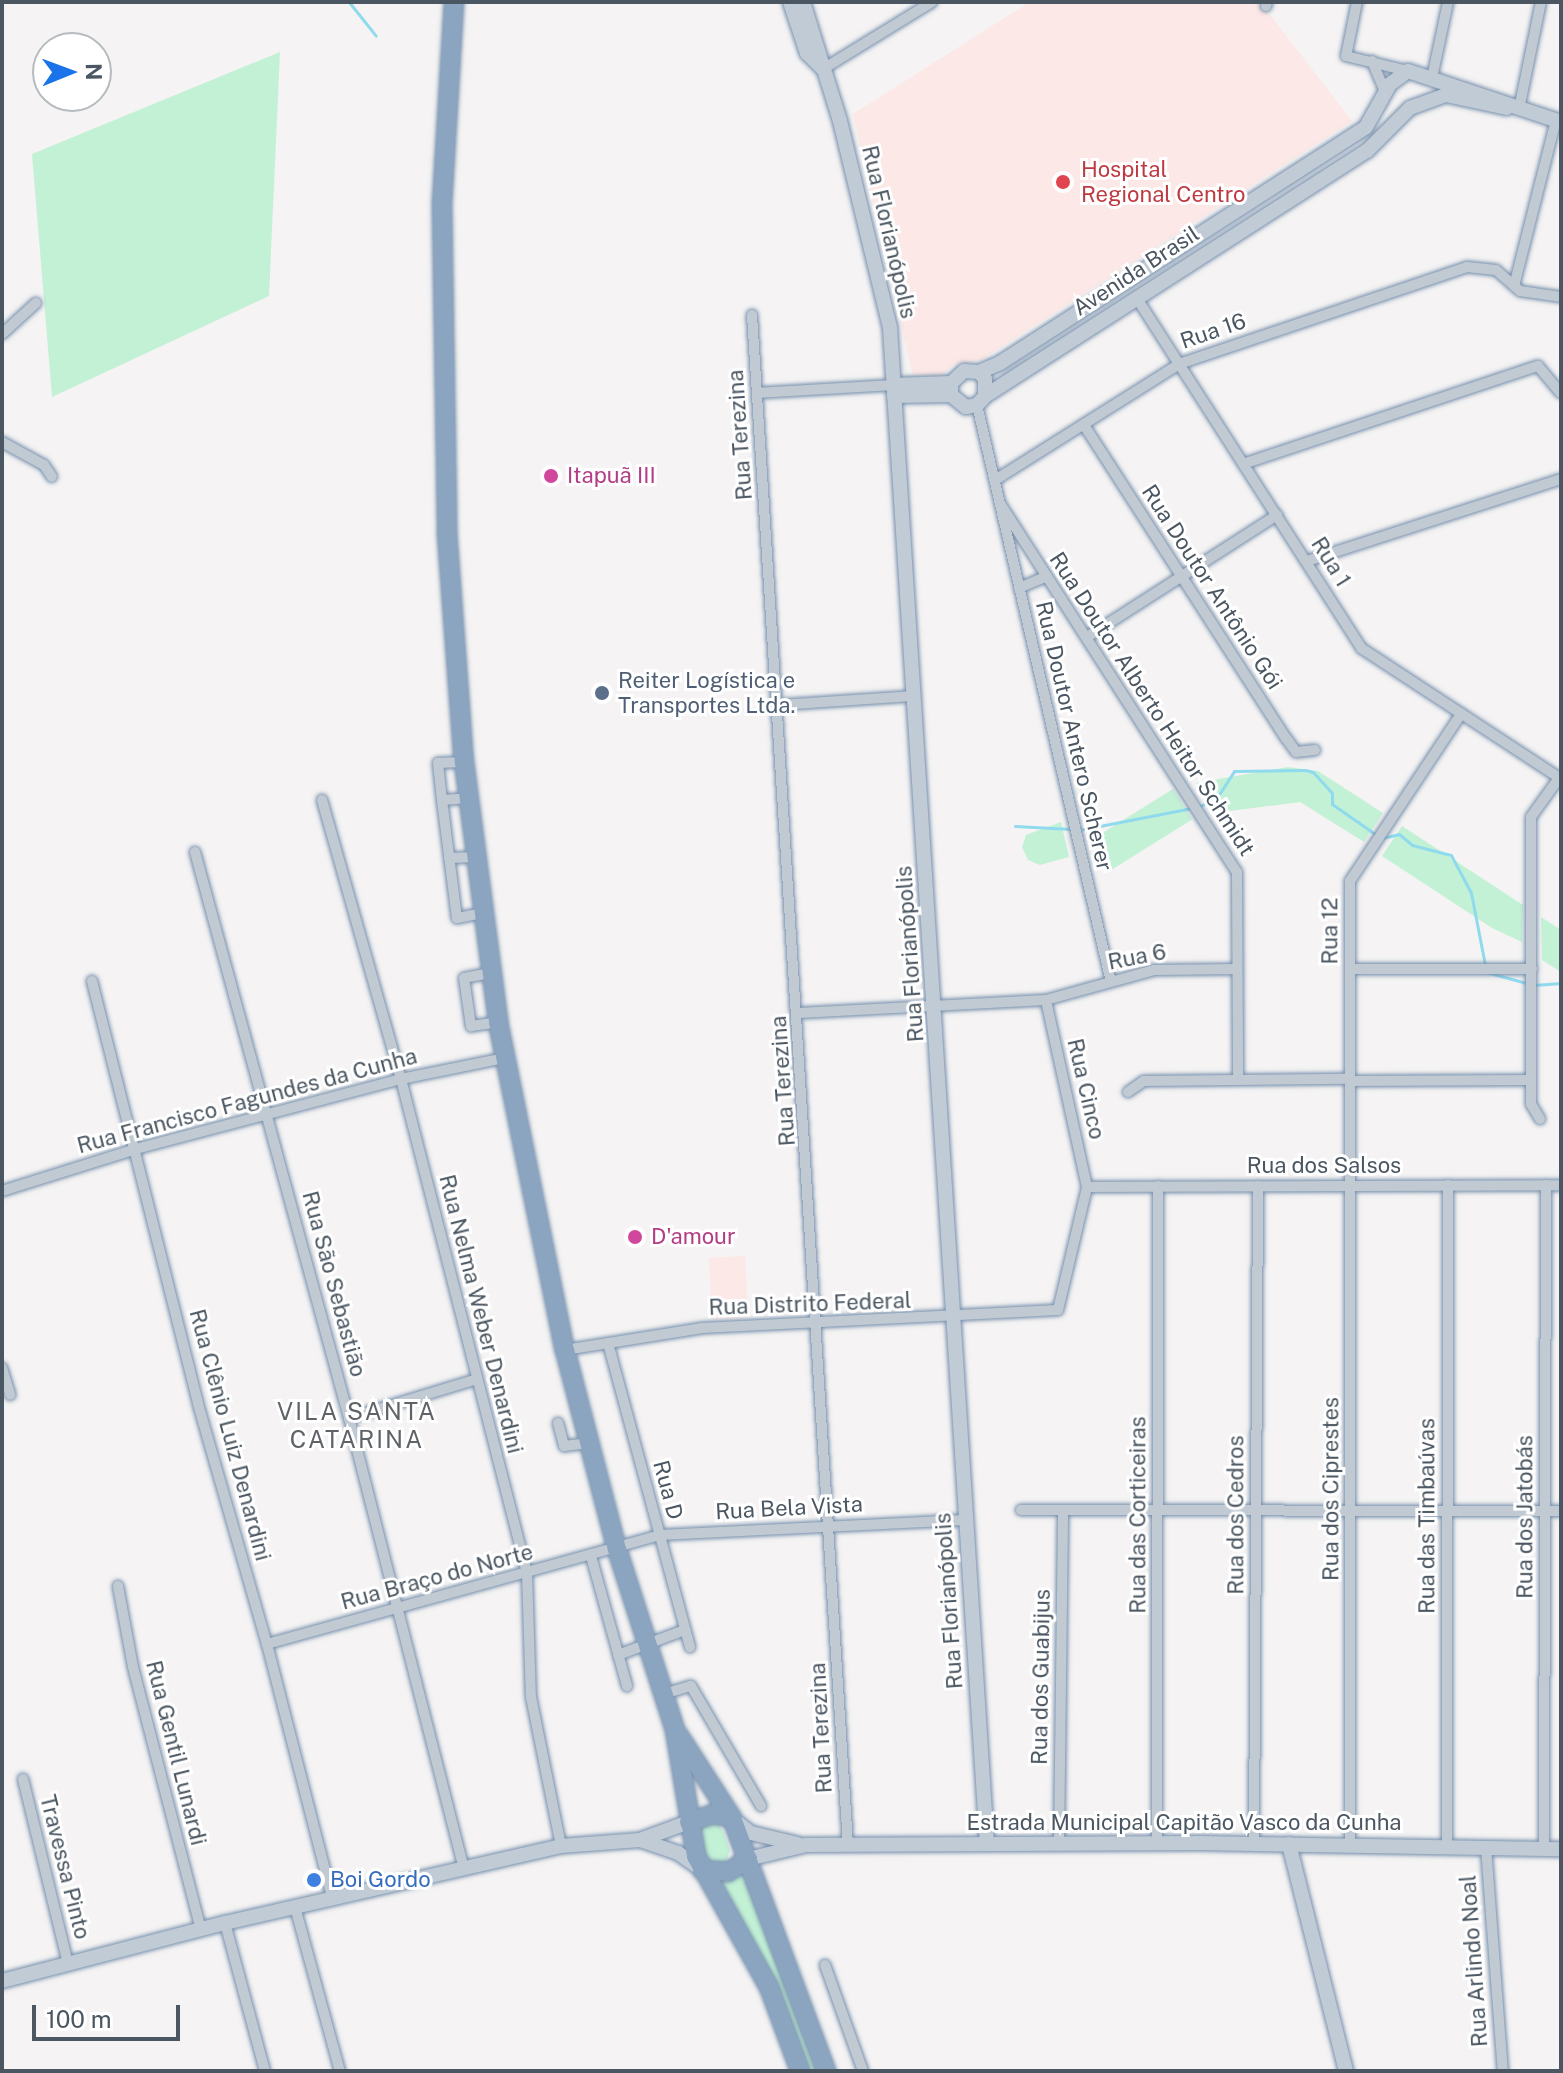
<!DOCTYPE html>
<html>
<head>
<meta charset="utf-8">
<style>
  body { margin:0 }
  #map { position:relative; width:1563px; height:2073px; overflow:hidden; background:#f5f3f3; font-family:"Public Sans",sans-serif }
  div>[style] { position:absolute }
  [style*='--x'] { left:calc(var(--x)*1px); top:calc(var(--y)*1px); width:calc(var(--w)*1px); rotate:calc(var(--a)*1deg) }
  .medical>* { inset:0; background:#fce8e6; transform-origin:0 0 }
  .green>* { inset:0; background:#c3f1d5; transform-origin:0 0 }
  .stream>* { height:3px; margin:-1.5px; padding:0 1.5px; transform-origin:1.5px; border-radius:1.5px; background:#90daee }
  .roads { filter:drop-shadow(0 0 2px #7690ad) drop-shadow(0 0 2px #7690ad) }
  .street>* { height:10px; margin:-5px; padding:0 5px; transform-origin:5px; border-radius:5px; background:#c1cad2 }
  .secondary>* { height:14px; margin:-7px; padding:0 7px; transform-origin:7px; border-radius:7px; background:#c1cbd6 }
  .highway>* { height:18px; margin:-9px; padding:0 9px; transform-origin:9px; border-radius:9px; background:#8ba5c1 }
  .dots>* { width:22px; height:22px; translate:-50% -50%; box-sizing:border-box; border:4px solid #fff; border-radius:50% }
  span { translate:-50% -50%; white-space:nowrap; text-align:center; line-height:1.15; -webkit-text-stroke:6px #fff; paint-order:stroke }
  .health-label { font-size:22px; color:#be3a42 }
  .left { translate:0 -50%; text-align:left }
  .street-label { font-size:22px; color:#4a5661 }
  .hotel-label { font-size:22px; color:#b23c85 }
  .service-label { font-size:22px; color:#4e5e75 }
  .shop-label { font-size:22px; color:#366cbe }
  .neighbourhood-label { font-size:24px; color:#5f6368; letter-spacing:2px }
  .frame { position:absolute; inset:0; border:4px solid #4a5661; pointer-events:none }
  .north { position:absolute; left:32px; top:32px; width:80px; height:80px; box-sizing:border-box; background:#fff; border:2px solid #b7bbc0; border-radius:50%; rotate:89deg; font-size:22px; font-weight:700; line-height:32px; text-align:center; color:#4a5661 }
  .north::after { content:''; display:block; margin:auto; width:28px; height:36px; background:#1a73e8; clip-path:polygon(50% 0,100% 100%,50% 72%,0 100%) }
  .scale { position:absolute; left:32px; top:2005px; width:148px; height:36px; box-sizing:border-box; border:4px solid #4a5661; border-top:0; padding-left:10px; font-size:24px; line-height:28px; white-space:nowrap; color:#4a5661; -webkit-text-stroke:6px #fff; paint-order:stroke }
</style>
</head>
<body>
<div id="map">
  <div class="medical">
    <i style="clip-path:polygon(1030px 2px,1260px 2px,1352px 121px,981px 360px,952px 365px,943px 375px,913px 376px,853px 114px)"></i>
    <i style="left:745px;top:1256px;width:62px;height:36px;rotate:87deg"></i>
  </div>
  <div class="green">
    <i style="clip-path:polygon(280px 52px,269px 296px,52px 397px,32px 154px)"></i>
    <i style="clip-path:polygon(1288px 767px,1318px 771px,1383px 813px,1364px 842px,1300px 802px,1215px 813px,1196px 783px)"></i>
    <i style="left:1173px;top:789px;width:36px;height:95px;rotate:58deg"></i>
    <i style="clip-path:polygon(1061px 822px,1069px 857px,1040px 865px,1028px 860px,1022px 847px,1026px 835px)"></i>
    <i style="clip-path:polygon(1402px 826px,1523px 905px,1522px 942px,1492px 928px,1382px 856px)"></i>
    <i style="clip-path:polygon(1541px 917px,1561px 930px,1561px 972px,1542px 960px)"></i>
    <i style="clip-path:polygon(703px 1823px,718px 1824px,724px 1833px,730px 1851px,725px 1864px,712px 1863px,705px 1855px,699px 1828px)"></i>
    <i style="clip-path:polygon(743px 1869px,773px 1951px,816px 2071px,806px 2071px,768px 1971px,721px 1881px)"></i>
  </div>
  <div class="stream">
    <i style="--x:349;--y:2;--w:43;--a:51.5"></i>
    <i style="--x:1200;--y:806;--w:17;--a:-24"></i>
    <i style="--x:1216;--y:799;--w:33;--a:-57"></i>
    <i style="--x:1234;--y:771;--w:71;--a:-0.8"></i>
    <i style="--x:1305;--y:770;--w:8;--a:14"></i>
    <i style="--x:1313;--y:772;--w:28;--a:48"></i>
    <i style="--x:1332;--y:793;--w:11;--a:90"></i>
    <i style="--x:1332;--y:804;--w:52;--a:34.9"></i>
    <i style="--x:1015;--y:826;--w:56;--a:3.1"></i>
    <i style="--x:1079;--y:830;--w:115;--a:-11"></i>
    <i style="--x:1382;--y:838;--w:17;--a:-13"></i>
    <i style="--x:1399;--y:834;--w:17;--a:40"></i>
    <i style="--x:1412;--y:845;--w:40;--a:14.4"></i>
    <i style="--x:1451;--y:855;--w:43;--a:62.2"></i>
    <i style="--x:1471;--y:893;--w:73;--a:79"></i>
    <i style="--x:1486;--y:972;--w:41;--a:15.4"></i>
    <i style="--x:1534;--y:985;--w:27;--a:-4"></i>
  </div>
  <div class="roads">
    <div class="street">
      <i style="--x:1357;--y:2;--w:55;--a:101.5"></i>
      <i style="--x:1346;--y:56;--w:64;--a:13.6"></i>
      <i style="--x:1266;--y:6;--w:4;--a:-76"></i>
      <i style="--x:1372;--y:61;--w:34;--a:67"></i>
      <i style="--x:823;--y:69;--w:128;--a:-31.6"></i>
      <i style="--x:1432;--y:78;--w:78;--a:-78.1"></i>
      <i style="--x:1519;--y:109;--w:109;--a:-78.4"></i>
      <i style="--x:1514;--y:286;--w:171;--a:-75.8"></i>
      <i style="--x:1136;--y:297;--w:417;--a:57.3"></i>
      <i style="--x:1361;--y:648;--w:239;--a:33.2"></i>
      <i style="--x:752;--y:315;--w:1533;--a:86.41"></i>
      <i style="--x:2;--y:334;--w:46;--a:-42.4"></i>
      <i style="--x:757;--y:393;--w:136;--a:-3.4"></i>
      <i style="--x:977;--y:405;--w:592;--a:76.93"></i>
      <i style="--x:1084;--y:425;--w:373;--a:57.2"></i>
      <i style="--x:1286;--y:738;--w:17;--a:54"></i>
      <i style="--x:1296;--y:752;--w:19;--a:-6"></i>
      <i style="--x:2;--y:442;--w:48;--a:28.7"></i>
      <i style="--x:44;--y:465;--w:14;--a:56"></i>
      <i style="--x:1243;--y:464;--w:311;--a:-18.4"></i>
      <i style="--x:1538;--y:366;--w:35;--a:50"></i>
      <i style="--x:995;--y:480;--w:218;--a:-32.2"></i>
      <i style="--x:1179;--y:364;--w:304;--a:-18.6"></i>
      <i style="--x:1467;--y:267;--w:29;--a:6"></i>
      <i style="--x:1496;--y:270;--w:32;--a:41"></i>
      <i style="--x:1520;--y:291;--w:41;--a:8.3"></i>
      <i style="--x:1001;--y:505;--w:436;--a:57.3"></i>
      <i style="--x:1237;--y:872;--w:206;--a:89.7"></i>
      <i style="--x:1307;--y:561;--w:267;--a:-17.9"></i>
      <i style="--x:1019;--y:588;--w:30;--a:-23"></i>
      <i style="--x:1087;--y:637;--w:226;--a:-32.7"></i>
      <i style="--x:781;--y:705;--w:133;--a:-3.9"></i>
      <i style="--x:464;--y:762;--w:26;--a:178"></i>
      <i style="--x:438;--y:763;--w:37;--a:84"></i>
      <i style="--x:442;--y:800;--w:119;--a:82.8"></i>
      <i style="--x:457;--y:918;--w:26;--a:-11"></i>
      <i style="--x:322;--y:800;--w:290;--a:74.2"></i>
      <i style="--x:401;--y:1079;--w:510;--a:75.69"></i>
      <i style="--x:527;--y:1573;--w:124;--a:88.2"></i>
      <i style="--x:531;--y:1697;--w:152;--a:78.6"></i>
      <i style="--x:442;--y:800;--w:27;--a:-4"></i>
      <i style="--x:195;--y:852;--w:587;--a:74.78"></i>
      <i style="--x:349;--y:1418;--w:464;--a:75.7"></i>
      <i style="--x:449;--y:858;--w:27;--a:-2"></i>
      <i style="--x:1350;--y:969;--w:182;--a:0"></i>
      <i style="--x:490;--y:973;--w:26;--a:169"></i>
      <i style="--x:464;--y:978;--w:49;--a:81.7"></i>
      <i style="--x:471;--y:1026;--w:27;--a:-8"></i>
      <i style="--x:92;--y:981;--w:436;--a:75.9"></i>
      <i style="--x:198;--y:1404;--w:250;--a:74"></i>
      <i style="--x:267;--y:1644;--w:262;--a:75.6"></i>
      <i style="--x:799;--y:1013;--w:247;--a:-3"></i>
      <i style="--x:1046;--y:1000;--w:112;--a:-15.5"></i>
      <i style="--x:1154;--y:970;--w:83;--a:-0.7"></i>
      <i style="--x:1350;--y:1081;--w:181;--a:-0.3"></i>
      <i style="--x:1128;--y:1092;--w:19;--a:-35"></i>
      <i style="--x:1144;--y:1081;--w:206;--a:-0.6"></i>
      <i style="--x:1540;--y:1119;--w:17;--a:-121"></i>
      <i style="--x:1531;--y:1104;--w:287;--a:-90"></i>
      <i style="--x:1531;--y:817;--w:48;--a:-54.3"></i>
      <i style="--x:1087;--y:1187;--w:474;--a:-0.2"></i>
      <i style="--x:2;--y:1191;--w:140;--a:-17.4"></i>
      <i style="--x:136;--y:1149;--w:274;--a:-14.8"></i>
      <i style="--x:401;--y:1079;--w:105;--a:-11.5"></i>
      <i style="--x:608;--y:1343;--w:315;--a:74.9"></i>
      <i style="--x:565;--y:1350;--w:139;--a:-9.1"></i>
      <i style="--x:702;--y:1328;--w:356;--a:-2.9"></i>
      <i style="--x:1058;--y:1310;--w:126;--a:-76.7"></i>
      <i style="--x:1087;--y:1187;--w:191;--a:-102.4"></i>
      <i style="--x:2;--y:1368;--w:28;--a:73"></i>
      <i style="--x:349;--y:1418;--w:134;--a:-16.9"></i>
      <i style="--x:558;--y:1423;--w:24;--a:75"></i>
      <i style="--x:564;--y:1446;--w:25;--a:-7"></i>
      <i style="--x:1021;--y:1510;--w:540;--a:0.11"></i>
      <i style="--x:591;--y:1556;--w:135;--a:74.5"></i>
      <i style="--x:118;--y:1586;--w:82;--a:79.5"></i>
      <i style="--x:133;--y:1667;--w:271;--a:75.5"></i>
      <i style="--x:267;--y:1644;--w:408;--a:-15.5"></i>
      <i style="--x:660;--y:1535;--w:305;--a:-2.8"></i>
      <i style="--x:618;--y:1655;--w:72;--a:-20.5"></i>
      <i style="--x:664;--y:1694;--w:28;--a:-17"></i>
      <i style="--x:691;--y:1686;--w:139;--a:59.7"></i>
      <i style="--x:23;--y:1779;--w:190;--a:76.3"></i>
      <i style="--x:1254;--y:1843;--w:657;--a:-89.65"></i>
      <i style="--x:1059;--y:1844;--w:334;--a:-89.3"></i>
      <i style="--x:1157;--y:1844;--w:658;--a:-89.91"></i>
      <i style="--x:1350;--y:1844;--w:963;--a:-90"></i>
      <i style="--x:1350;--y:881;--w:201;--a:-56.4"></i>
      <i style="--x:1447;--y:1846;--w:661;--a:-89.91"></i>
      <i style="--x:1486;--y:1847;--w:225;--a:85.7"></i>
      <i style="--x:1544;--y:1849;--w:664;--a:-89.83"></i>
      <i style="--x:295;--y:1907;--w:170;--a:74.7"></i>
      <i style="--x:225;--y:1923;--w:153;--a:74.9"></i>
      <i style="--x:825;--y:1965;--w:113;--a:70.3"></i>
    </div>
    <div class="secondary">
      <i style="--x:790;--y:2;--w:54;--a:71.6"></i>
      <i style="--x:807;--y:53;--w:23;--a:45"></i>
      <i style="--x:803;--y:2;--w:125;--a:72.7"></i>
      <i style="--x:840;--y:121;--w:213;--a:76.4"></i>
      <i style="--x:890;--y:328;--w:1519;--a:86.34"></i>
      <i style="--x:979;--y:372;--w:23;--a:-23"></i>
      <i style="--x:1000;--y:363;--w:435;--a:-32.8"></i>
      <i style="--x:1366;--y:127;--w:49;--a:-60.8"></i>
      <i style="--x:1390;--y:84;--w:22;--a:-36"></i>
      <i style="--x:1408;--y:71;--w:161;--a:18.4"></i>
      <i style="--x:893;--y:385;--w:58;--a:-2"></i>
      <i style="--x:894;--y:396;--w:57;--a:-1"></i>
      <i style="--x:951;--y:395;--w:19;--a:39"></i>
      <i style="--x:966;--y:407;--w:11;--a:-10"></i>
      <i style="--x:977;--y:405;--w:12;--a:-48"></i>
      <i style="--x:985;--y:396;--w:17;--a:-90"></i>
      <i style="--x:985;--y:379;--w:9;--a:-131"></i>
      <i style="--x:979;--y:372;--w:15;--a:-176"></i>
      <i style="--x:964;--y:371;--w:18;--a:137"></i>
      <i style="--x:951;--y:383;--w:12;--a:90"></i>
      <i style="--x:985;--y:396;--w:454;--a:-32.7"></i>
      <i style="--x:1367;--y:151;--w:61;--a:-45"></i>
      <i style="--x:1410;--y:108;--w:38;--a:-20"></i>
      <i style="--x:1446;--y:95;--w:62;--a:12"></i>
      <i style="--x:733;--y:1819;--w:23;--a:38"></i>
      <i style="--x:751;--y:1833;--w:48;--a:13.2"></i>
      <i style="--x:640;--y:1840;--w:40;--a:18.9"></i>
      <i style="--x:678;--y:1853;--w:29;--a:35"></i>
      <i style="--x:1289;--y:1844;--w:234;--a:75.9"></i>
      <i style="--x:748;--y:1859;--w:60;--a:-13.6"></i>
      <i style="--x:806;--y:1845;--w:394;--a:-0.3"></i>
      <i style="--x:1200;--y:1843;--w:361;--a:1"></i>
      <i style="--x:2;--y:1981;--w:230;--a:-14.6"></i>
      <i style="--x:225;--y:1923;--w:345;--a:-12.9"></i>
      <i style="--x:561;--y:1846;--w:79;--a:-4.3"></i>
      <i style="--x:640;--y:1840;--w:52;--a:-20.2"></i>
    </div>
    <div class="highway">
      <i style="--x:454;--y:2;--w:201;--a:93.4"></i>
      <i style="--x:442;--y:203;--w:330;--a:89.1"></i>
      <i style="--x:447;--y:533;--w:230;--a:85.8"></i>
      <i style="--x:464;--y:762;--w:262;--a:82.5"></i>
      <i style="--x:498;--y:1022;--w:335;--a:78.5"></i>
      <i style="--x:565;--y:1350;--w:206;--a:75.4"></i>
      <i style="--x:617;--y:1549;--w:190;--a:72.2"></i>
      <i style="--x:675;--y:1730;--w:128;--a:80.5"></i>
      <i style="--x:696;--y:1856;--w:150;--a:60.9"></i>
      <i style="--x:769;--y:1987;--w:90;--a:69.7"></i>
      <i style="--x:679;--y:1736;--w:98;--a:57.1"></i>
      <i style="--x:732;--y:1818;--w:270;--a:69.6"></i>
      <i style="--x:689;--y:1822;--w:25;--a:-18"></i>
      <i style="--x:713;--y:1814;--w:19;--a:12"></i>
      <i style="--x:702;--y:1870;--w:26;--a:4"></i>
      <i style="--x:728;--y:1872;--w:24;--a:-33"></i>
    </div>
  </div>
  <div class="dots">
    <i style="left:1063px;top:182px;background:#e0444e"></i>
    <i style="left:551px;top:476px;background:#d1479c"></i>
    <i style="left:602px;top:693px;background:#5c6f8a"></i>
    <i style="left:635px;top:1237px;background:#d1479c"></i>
    <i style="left:314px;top:1880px;background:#3f7fe0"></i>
  </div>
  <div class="health-label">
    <span class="left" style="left:1081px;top:182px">Hospital<br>Regional Centro</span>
  </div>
  <div class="street-label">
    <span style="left:889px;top:232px;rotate:77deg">Rua Florianópolis</span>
    <span style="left:1136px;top:271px;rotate:-33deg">Avenida Brasil</span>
    <span style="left:1213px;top:331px;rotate:-19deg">Rua 16</span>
    <span style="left:740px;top:435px;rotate:-94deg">Rua Terezina</span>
    <span style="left:1331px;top:562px;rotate:58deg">Rua 1</span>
    <span style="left:1212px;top:587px;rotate:57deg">Rua Doutor Antônio Gói</span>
    <span style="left:1152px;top:704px;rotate:57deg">Rua Doutor Alberto Heitor Schmidt</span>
    <span style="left:1074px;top:736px;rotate:77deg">Rua Doutor Antero Scherer</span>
    <span style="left:1330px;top:931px;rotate:-90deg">Rua 12</span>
    <span style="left:910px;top:954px;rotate:-94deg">Rua Florianópolis</span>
    <span style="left:1137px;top:957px;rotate:-11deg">Rua 6</span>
    <span style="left:783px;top:1081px;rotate:-94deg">Rua Terezina</span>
    <span style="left:1086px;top:1089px;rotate:77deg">Rua Cinco</span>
    <span style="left:247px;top:1101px;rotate:-15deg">Rua Francisco Fagundes da Cunha</span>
    <span style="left:1324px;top:1166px">Rua dos Salsos</span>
    <span style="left:334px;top:1284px;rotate:75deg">Rua São Sebastião</span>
    <span style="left:810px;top:1304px;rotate:-2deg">Rua Distrito Federal</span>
    <span style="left:481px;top:1314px;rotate:76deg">Rua Nelma Weber Denardini</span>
    <span style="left:230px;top:1435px;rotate:75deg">Rua Clênio Luiz Denardini</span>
    <span style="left:1331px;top:1489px;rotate:-90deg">Rua dos Ciprestes</span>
    <span style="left:668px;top:1490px;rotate:75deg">Rua D</span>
    <span style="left:789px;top:1508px;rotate:-3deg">Rua Bela Vista</span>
    <span style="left:1138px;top:1515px;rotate:-90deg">Rua das Corticeiras</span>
    <span style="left:1236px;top:1515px;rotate:-90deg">Rua dos Cedros</span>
    <span style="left:1427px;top:1516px;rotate:-90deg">Rua das Timbaúvas</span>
    <span style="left:1525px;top:1517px;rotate:-90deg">Rua dos Jatobás</span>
    <span style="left:437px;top:1577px;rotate:-15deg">Rua Braço do Norte</span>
    <span style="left:949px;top:1601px;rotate:-94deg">Rua Florianópolis</span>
    <span style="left:1041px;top:1677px;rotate:-89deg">Rua dos Guabijus</span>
    <span style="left:821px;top:1728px;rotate:-93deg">Rua Terezina</span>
    <span style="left:176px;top:1753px;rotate:76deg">Rua Gentil Lunardi</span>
    <span style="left:1184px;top:1823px">Estrada Municipal Capitão Vasco da Cunha</span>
    <span style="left:65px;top:1867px;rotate:76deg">Travessa Pinto</span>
    <span style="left:1474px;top:1961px;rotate:-94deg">Rua Arlindo Noal</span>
  </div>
  <div class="hotel-label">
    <span class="left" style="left:567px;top:476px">Itapuã III</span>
    <span class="left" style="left:651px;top:1237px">D'amour</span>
  </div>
  <div class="service-label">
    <span class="left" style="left:618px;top:693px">Reiter Logística e<br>Transportes Ltda.</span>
  </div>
  <div class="shop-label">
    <span class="left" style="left:330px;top:1880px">Boi Gordo</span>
  </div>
  <div class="neighbourhood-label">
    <span style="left:357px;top:1426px">VILA SANTA<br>CATARINA</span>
  </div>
  <div class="frame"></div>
  <div class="north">N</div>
  <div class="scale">100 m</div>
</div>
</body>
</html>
